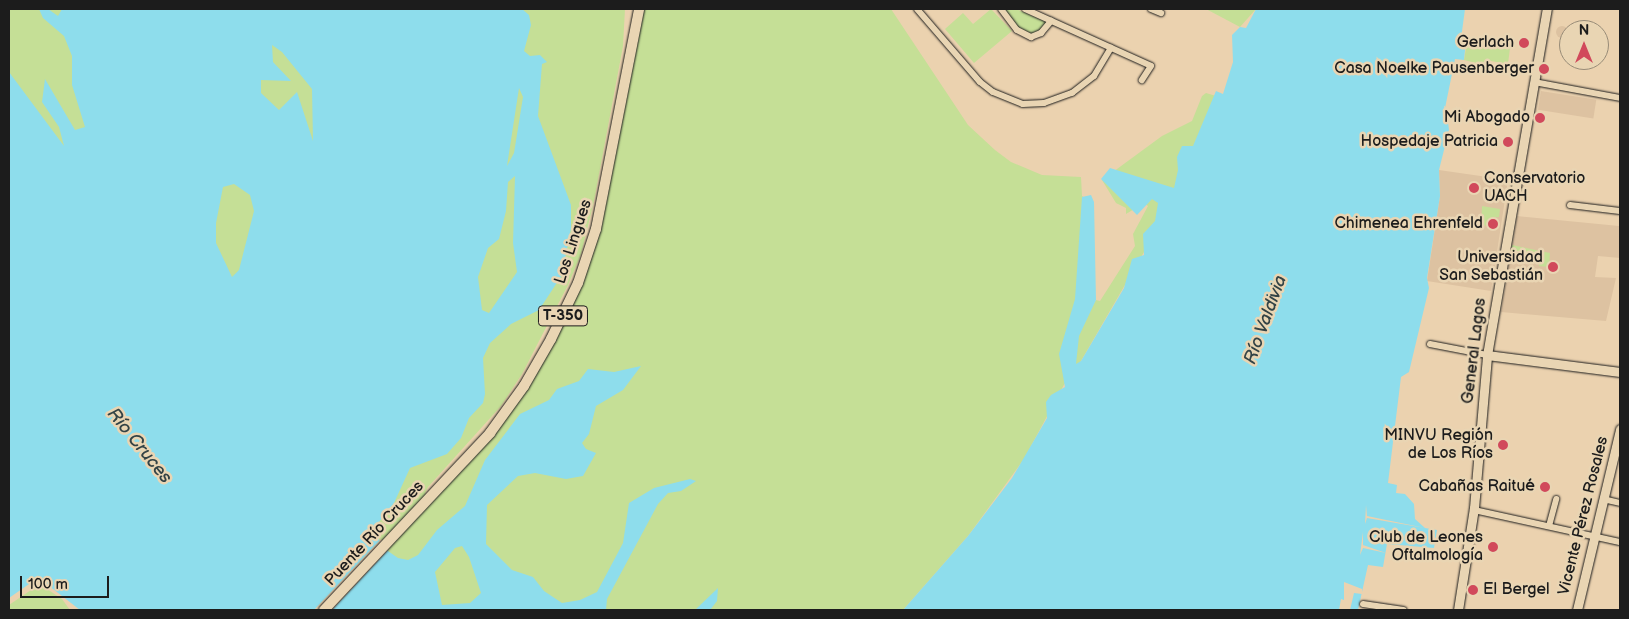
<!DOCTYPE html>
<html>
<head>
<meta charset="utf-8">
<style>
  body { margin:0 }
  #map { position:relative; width:1629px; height:619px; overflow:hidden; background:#ebd2af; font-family:"Balsamiq Sans",sans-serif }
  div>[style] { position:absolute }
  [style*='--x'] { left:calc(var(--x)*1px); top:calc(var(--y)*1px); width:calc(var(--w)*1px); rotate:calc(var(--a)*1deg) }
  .built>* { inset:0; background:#ddc2a1; transform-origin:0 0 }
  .round { border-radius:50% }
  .green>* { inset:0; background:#c5df96 }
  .water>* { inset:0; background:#8eddec }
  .pier>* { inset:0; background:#ebd2af }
  .roads { filter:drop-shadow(0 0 1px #1c1c1c) drop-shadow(0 0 1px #1c1c1c) }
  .street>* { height:6px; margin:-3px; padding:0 3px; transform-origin:3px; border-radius:3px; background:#e9d5b3 }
  .secondary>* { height:9px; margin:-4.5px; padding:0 4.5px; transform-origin:4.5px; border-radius:4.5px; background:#e9d5b3 }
  .primary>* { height:10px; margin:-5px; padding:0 5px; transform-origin:5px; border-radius:5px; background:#e9d5b3 }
  .dots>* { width:14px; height:14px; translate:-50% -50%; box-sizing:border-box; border:2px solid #e9d5b3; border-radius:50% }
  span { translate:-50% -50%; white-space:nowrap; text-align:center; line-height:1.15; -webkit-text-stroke:5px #e9d5b3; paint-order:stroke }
  .shield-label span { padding:1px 4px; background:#e9d5b3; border:1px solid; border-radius:4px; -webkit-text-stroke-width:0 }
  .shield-label { font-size:15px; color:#1c1c1c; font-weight:700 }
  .poi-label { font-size:16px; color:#1c1c1c }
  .right { translate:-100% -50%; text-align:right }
  .left { translate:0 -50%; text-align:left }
  .street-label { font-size:16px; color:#1c1c1c }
  .water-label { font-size:18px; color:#334346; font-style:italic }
  .frame { position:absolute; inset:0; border:10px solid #1c1c1c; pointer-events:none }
  .north { position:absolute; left:1559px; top:20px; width:50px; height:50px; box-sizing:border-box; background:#e9d5b3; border:1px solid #978b77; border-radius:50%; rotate:0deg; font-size:14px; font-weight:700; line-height:20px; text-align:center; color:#1c1c1c }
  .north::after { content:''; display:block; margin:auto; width:18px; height:22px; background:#d1495b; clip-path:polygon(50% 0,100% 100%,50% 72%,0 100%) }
  .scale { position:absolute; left:20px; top:576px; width:89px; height:22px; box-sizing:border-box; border:2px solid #1c1c1c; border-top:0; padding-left:6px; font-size:15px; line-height:18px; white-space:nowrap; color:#1c1c1c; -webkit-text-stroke:4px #e9d5b3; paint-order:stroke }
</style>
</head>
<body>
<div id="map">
  <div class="built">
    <i class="round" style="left:1556px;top:26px;width:12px;height:12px"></i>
    <i style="left:1541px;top:91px;width:56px;height:19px;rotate:9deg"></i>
    <i style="clip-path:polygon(1439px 170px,1508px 180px,1491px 291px,1427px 281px,1440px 196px)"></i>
    <i style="clip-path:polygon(1517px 216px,1619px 226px,1620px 216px,1620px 258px,1598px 256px,1595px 277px,1616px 278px,1606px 321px,1501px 312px)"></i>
  </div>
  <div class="green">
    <i style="clip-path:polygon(9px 9px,625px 9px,623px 46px,594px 201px,581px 254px,568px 285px,522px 374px,501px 406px,428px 487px,425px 493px,430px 498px,492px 434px,581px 276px,638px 9px,891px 9px,968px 125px,995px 150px,1011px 162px,1042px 175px,1081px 177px,1082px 196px,1085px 198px,1093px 305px,1096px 300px,1100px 301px,1135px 246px,1133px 234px,1148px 206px,1144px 203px,1126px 214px,1126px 208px,1116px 203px,1102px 180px,1162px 136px,1192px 121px,1202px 96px,1206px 93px,1216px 96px,1185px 181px,1081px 361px,1066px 381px,1024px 459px,968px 536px,903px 610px,383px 610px,9px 78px)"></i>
    <i style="clip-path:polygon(991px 9px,1012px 31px,974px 63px,945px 29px,963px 13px,973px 24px)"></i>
    <i style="clip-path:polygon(1003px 9px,1016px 9px,1047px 22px,1046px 27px,1031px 35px,1022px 32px)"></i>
    <i style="clip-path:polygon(1206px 9px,1256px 9px,1240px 27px)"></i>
    <i style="clip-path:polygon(1467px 42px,1510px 48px,1508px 64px,1485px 60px,1484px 65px,1464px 60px)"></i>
    <i style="clip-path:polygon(1482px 206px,1500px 209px,1499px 217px,1492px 218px,1497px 223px,1493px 230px,1484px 225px,1481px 228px)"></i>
    <i style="clip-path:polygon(1512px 245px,1550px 253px,1549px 267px,1539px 266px,1539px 263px,1510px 259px)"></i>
    <i style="clip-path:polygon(44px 587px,62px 599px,70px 610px,9px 610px,9px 605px,31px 590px)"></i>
  </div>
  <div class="water">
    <i style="clip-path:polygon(evenodd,39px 9px,48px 9px,58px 16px,62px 9px,522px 9px,529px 15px,531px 25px,524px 51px,530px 56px,540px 55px,547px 62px,542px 64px,538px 116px,571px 205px,571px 228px,562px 275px,539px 310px,511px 324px,490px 343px,483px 358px,485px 394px,483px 403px,469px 418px,461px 438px,447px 454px,410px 468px,394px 503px,379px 522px,378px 538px,385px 549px,398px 558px,408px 560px,418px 555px,437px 530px,465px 506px,485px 460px,520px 414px,549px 400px,557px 389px,579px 381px,588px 369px,614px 372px,641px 366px,623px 390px,596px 406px,589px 434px,582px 443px,586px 449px,596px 453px,583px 476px,566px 479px,535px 473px,518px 476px,487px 505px,486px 544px,512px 570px,533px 577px,544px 591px,562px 603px,580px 600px,597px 592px,623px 543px,629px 503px,654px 488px,690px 479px,696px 481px,681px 491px,668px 493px,658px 504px,607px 599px,606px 610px,80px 610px,44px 582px,32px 582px,9px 598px,9px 72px,64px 146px,59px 127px,42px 102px,45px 79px,75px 130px,85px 127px,72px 85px,72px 56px,64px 36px,43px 18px,39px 9px,272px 45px,282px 52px,312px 89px,313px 141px,297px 92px,279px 110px,261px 93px,261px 80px,291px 81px,273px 62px,272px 45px,39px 9px,519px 88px,523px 97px,514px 153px,507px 166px,519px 88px,39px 9px,515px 176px,513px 243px,517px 272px,489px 313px,482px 310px,478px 277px,488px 248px,499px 239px,506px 211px,508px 182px,515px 176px,39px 9px,234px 184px,250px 195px,254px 211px,239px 270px,232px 277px,216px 243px,216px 223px,223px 187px,234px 184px,39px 9px,462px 546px,469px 557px,481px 593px,470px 603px,442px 605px,435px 572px,455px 548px,462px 546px)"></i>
    <i style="clip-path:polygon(1256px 9px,1465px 9px,1461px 39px,1466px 41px,1464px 60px,1455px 59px,1444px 113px,1447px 114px,1449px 130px,1439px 170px,1440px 196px,1427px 278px,1429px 288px,1409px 372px,1401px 377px,1388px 483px,1397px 485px,1396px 493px,1405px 494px,1414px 504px,1415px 519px,1425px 528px,1437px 530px,1434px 548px,1387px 544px,1383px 567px,1368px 565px,1358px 610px,903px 610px,968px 536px,1012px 478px,1047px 418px,1046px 402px,1051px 395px,1065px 387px,1059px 354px,1075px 299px,1082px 197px,1091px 195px,1094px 202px,1096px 300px,1079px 336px,1076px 364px,1081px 361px,1124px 288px,1132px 259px,1144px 255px,1143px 234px,1155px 221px,1158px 203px,1152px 199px,1137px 215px,1101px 179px,1110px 168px,1174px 188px,1178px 170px,1177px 157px,1182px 146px,1193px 146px,1216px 91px,1223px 94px,1233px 62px,1232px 35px,1240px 27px,1246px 28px)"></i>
    <i style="clip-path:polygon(718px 588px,717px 601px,710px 610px,695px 610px)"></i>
  </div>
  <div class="pier">
    <i style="clip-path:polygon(1366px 505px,1367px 516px,1425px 528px,1367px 518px,1365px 524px)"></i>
    <i style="clip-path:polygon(1363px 532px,1363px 545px,1386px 553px,1363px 548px,1360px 555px)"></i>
    <i style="clip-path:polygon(381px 539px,389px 549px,332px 610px,314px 610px)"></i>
    <i style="clip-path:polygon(1344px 582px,1362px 589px,1362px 594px,1354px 593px,1350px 610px,1339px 610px,1341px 599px,1344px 600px)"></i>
  </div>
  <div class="roads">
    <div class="street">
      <i style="--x:917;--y:9;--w:96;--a:49.2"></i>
      <i style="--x:980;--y:82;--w:16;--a:38"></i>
      <i style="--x:993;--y:92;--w:32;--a:22"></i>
      <i style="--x:1023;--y:104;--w:21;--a:-3"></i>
      <i style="--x:1044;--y:103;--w:30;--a:-20"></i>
      <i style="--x:1072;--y:93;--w:28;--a:-38"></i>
      <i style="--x:1094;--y:76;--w:33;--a:-59"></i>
      <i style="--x:1001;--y:9;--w:26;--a:53"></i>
      <i style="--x:1017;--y:30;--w:16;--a:27"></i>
      <i style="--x:1031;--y:37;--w:11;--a:-22"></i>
      <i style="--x:1041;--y:33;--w:16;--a:-50"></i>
      <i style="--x:1025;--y:9;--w:138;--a:24.3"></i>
      <i style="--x:1151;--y:66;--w:17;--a:123"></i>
      <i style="--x:1151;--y:9;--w:11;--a:22"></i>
      <i style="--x:1534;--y:82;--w:87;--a:10.5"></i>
      <i style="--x:1570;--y:205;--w:50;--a:6.8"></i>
      <i style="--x:1430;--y:344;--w:58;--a:10.9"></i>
      <i style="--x:1603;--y:499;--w:17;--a:13"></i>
      <i style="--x:1474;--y:510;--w:149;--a:12.4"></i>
      <i style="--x:1549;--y:526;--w:28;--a:-75"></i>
      <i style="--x:1363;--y:604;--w:41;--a:8.3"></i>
    </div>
    <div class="secondary">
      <i style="--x:1487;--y:355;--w:134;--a:7.3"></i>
      <i style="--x:1458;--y:610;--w:103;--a:-81.1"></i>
      <i style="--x:1474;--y:508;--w:154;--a:-85.1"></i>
      <i style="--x:1487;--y:355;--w:351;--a:-80.2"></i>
      <i style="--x:1577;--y:610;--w:186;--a:-76.6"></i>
    </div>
    <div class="primary">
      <i style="--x:324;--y:610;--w:243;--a:-46.8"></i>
      <i style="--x:490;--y:433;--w:58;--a:-54.1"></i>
      <i style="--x:524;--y:386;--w:54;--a:-60.1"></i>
      <i style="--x:551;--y:339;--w:62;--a:-64.3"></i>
      <i style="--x:578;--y:283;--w:57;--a:-71.6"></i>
      <i style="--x:596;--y:229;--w:224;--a:-78.9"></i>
    </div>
  </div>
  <div class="dots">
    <i style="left:1524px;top:43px;background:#d1495b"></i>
    <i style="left:1544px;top:69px;background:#d1495b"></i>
    <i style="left:1540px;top:118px;background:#d1495b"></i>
    <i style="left:1508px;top:142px;background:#d1495b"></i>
    <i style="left:1474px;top:188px;background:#d1495b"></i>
    <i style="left:1493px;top:224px;background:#d1495b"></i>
    <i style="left:1553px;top:267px;background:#d1495b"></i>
    <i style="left:1503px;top:445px;background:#d1495b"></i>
    <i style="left:1545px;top:487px;background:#d1495b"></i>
    <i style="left:1493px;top:547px;background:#d1495b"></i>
    <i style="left:1473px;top:590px;background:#d1495b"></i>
  </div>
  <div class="shield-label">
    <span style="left:563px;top:316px">T-350</span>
  </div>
  <div class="poi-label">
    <span class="right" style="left:1514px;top:43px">Gerlach</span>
    <span class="right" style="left:1534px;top:69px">Casa Noelke Pausenberger</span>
    <span class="right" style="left:1530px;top:118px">Mi Abogado</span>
    <span class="right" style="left:1498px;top:142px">Hospedaje Patricia</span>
    <span class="left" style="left:1484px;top:188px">Conservatorio<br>UACH</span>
    <span class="right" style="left:1483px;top:224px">Chimenea Ehrenfeld</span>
    <span class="right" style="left:1543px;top:267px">Universidad<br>San Sebastián</span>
    <span class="right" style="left:1493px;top:445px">MINVU Región<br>de Los Ríos</span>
    <span class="right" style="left:1535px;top:487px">Cabañas Raitué</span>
    <span class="right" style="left:1483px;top:547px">Club de Leones<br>Oftalmología</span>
    <span class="left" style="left:1483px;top:590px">El Bergel</span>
  </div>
  <div class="street-label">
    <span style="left:574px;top:242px;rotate:-72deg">Los Lingues</span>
    <span style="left:1475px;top:351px;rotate:-83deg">General Lagos</span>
    <span style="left:1584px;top:516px;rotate:-76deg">Vicente Pérez Rosales</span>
    <span style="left:375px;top:534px;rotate:-47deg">Puente Río Cruces</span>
  </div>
  <div class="water-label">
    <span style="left:1266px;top:320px;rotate:-70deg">Río Valdivia</span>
    <span style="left:139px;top:446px;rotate:51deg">Río Cruces</span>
  </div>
  <div class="frame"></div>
  <div class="north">N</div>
  <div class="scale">100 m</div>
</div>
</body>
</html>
